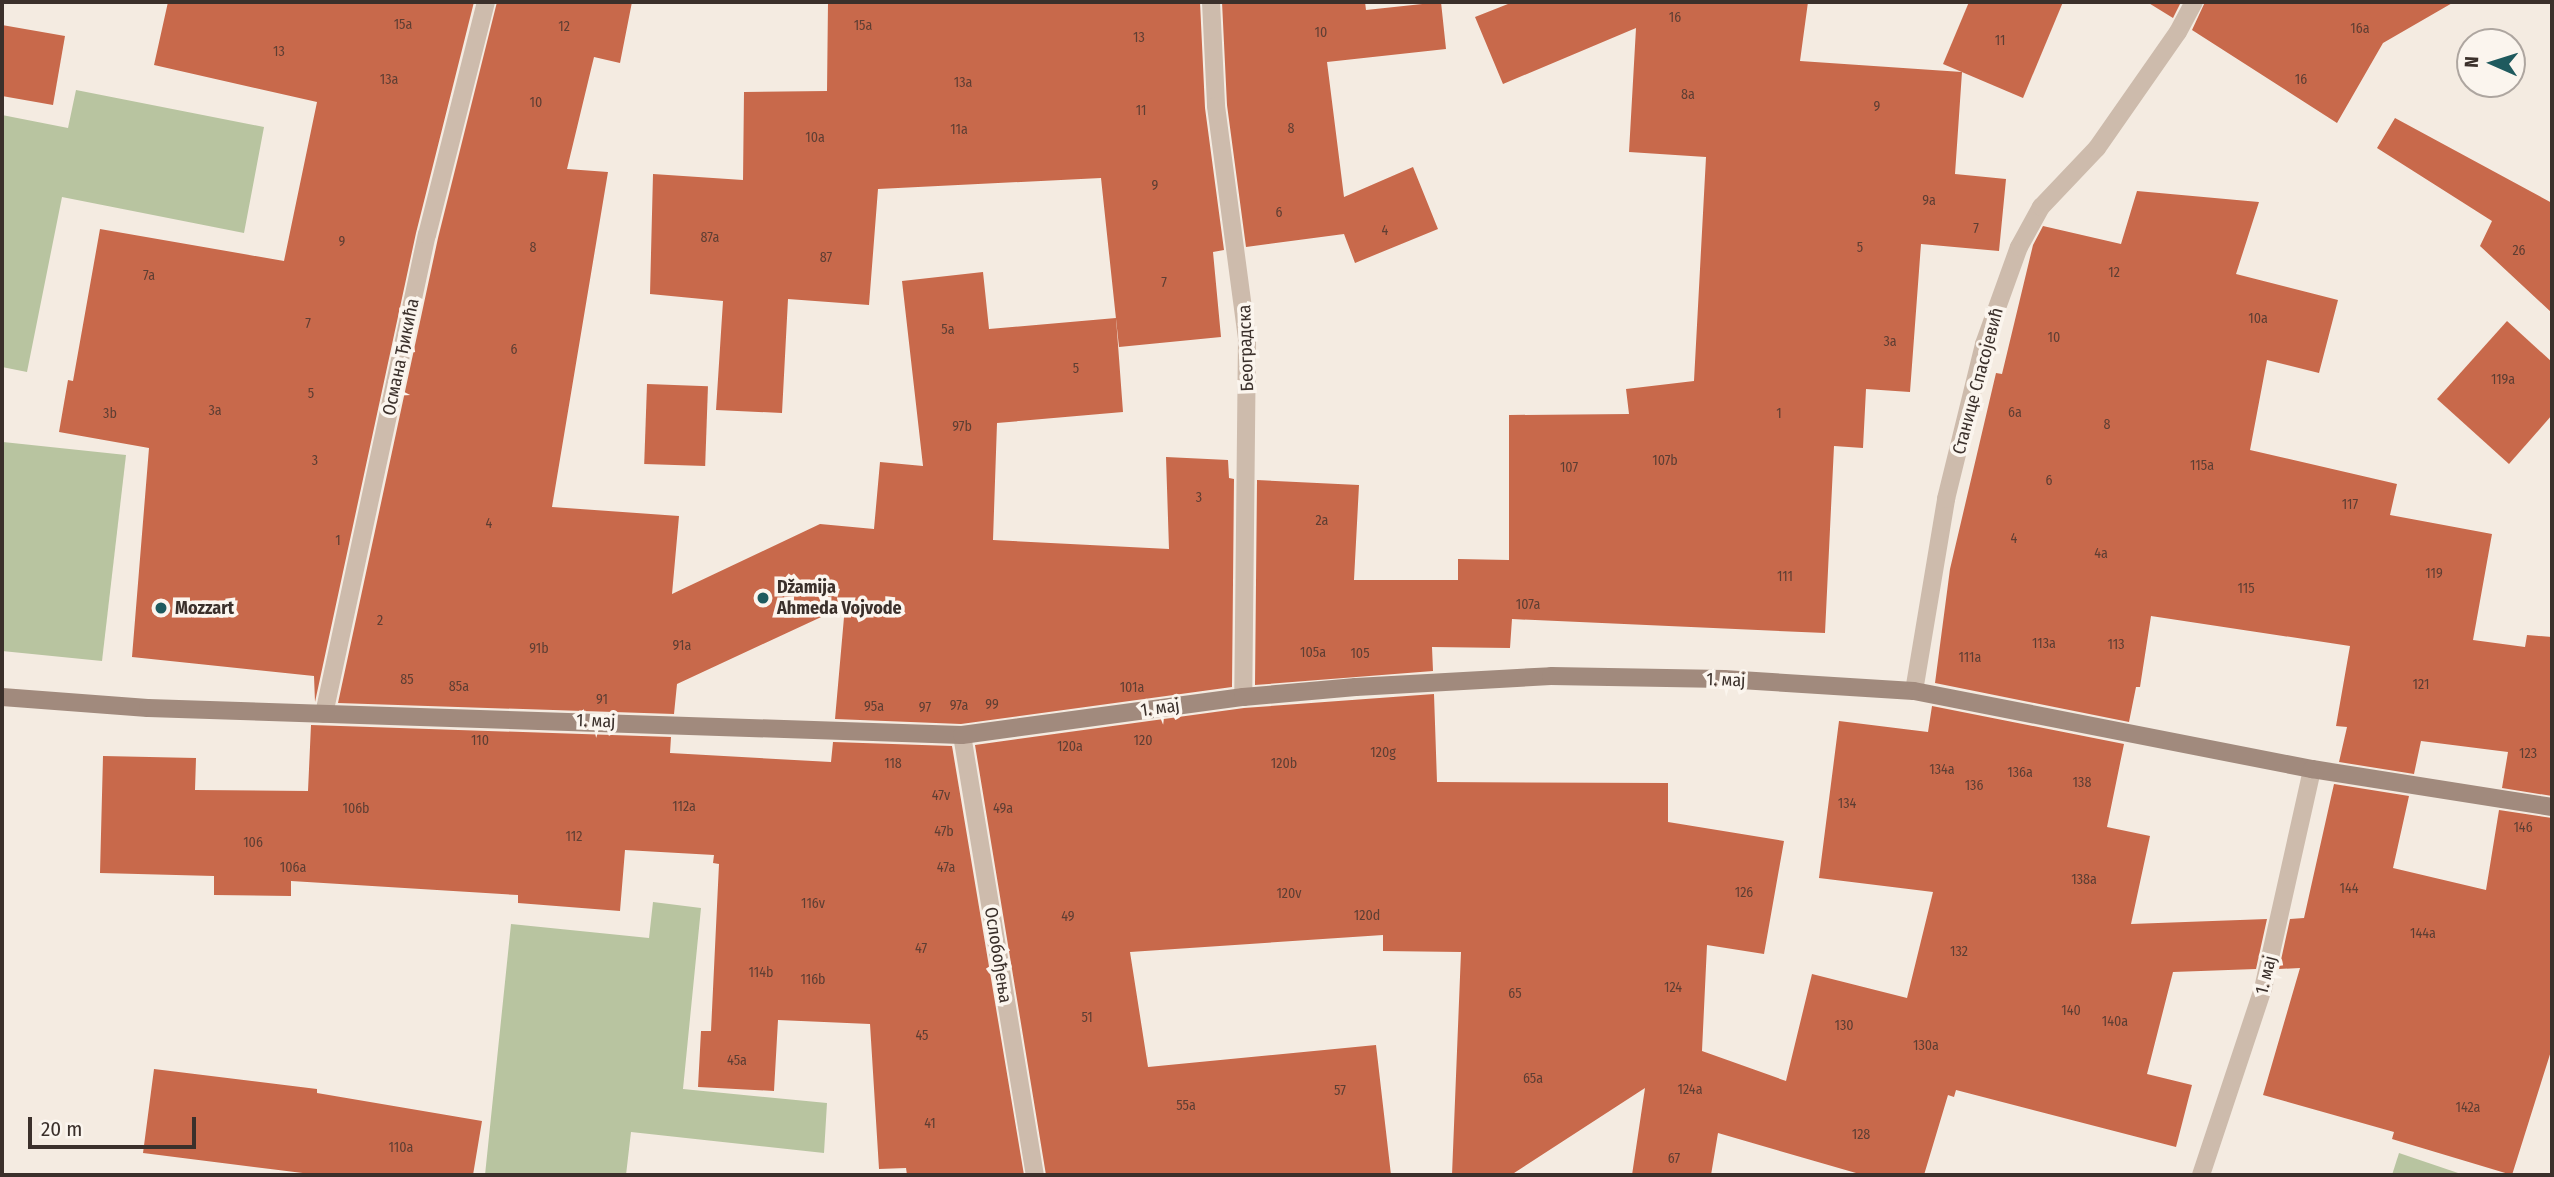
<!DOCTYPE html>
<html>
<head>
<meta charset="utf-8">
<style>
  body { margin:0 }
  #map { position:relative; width:2554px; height:1177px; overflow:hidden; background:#f4ebe1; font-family:"Fira Sans Condensed",sans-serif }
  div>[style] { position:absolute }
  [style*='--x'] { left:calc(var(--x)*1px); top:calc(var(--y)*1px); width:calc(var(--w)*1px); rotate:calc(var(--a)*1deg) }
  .green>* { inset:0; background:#b8c4a0 }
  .building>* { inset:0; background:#c8694b; transform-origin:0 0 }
  .lane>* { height:18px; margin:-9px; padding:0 9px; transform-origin:9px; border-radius:9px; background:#cdbbac }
  .street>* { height:18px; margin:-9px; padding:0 9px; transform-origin:9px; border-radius:9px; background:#cdbbac }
  .secondary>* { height:18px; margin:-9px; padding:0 9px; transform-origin:9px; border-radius:9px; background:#a18a7d }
  .dots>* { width:19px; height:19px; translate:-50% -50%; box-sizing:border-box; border:4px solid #fbf5ee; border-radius:50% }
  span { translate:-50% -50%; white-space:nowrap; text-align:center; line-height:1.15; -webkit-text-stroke:7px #fbf5ee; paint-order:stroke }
  .number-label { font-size:14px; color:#5e3e33 }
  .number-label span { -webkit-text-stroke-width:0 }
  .street-label { font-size:18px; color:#3b302b }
  .poi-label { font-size:18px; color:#3b302b; font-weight:700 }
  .left { translate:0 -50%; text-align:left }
  .frame { position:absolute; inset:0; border:4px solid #3b302b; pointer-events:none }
  .north { position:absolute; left:2456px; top:28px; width:70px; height:70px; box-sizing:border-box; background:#fbf5ee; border:2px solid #aea6a0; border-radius:50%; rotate:273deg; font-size:19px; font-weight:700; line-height:28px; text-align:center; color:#3b302b }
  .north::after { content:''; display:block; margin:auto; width:24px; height:32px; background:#1f5a5e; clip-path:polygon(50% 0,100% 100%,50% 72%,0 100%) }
  .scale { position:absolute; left:28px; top:1117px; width:168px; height:32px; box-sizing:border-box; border:4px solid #3b302b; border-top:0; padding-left:9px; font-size:21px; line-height:24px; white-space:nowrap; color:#3b302b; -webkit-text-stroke:5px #fbf5ee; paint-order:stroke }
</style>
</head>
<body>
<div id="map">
  <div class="green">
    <i style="clip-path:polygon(76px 90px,264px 127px,244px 233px,62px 197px,27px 372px,2px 367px,2px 115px,68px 128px)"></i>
    <i style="clip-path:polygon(3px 442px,126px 455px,102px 661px,2px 651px)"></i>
    <i style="clip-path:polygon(653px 902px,701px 908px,683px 1089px,827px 1103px,824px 1153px,631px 1132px,626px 1175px,485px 1175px,511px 924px,649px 938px)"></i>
    <i style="clip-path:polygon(2399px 1153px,2464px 1175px,2392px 1175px)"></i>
  </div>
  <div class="building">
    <i style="clip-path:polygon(168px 2px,474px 2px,416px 233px,315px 702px,314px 676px,132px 657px,149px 448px,59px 432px,68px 380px,73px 381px,100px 229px,284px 261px,317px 102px,154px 65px)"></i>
    <i style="clip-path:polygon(497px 2px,632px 2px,620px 63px,594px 57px,567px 169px,608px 172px,552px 507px,679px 516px,672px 594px,820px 524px,874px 529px,880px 462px,923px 466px,902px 281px,983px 272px,989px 329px,1116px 318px,1123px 412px,997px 423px,993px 540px,1169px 549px,1166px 457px,1228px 460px,1229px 478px,1234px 479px,1232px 687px,961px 724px,835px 719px,845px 606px,677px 684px,674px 714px,338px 703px,438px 238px)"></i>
    <i style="clip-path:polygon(828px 2px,1200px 2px,1205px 108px,1224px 250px,1213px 252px,1221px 337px,1119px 347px,1101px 178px,878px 189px,869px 305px,788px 299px,782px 413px,716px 410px,723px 301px,650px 294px,653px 174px,743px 180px,744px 92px,827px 91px)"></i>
    <i style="clip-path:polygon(1222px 2px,1365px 2px,1366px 10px,1441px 2px,1446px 49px,1327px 62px,1344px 197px,1413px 167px,1438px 229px,1355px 263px,1344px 234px,1246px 247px,1227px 105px)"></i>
    <i style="clip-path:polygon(1513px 2px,1808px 2px,1800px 61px,1962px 72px,1955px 174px,2006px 179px,1999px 251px,1921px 244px,1910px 392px,1866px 389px,1863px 448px,1834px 446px,1825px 633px,1512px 619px,1510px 648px,1432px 647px,1433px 671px,1255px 685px,1257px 480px,1359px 485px,1354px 580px,1458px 580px,1458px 559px,1509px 560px,1509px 415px,1629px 414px,1626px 389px,1694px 381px,1706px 157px,1629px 152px,1636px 28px,1503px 84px,1475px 17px)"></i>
    <i style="clip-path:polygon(1969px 2px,2063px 2px,2023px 98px,1943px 64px)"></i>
    <i style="clip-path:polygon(2147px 2px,2181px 2px,2173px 18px)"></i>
    <i style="clip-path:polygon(2205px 2px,2454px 2px,2383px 43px,2337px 123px,2192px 30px)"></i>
    <i style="clip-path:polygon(2px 25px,65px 36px,53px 105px,2px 96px)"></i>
    <i style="clip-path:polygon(2395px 118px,2552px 203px,2552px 313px,2480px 246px,2492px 221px,2377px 148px)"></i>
    <i style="clip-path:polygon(2137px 191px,2259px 202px,2236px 274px,2338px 300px,2319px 373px,2267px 360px,2250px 450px,2397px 484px,2390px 515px,2492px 534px,2473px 640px,2525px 647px,2527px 635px,2552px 637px,2552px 796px,2502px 788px,2508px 752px,2421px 741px,2414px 774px,2339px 762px,2347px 727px,2336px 726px,2350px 646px,2151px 616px,2140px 687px,2136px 687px,2129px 722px,1935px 683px,1950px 569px,1996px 373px,2002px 374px,2033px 245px,2043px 226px,2121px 244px)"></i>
    <i style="clip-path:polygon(2507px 321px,2552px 362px,2552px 415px,2509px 464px,2437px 399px)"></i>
    <i style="left:647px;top:384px;width:61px;height:80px;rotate:2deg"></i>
    <i style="clip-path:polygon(1434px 694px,1437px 782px,1668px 783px,1668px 822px,1784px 841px,1764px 954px,1707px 945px,1702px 1051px,1786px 1081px,1812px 974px,1907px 998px,1933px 892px,1819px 878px,1839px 721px,1928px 732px,1932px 706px,2124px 744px,2107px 827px,2150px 836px,2131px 924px,2267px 919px,2256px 969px,2173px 972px,2147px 1074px,2192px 1085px,2176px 1147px,1956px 1090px,1954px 1097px,1948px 1095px,1924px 1175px,1863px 1175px,1718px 1133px,1711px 1175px,1632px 1175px,1645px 1088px,1511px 1175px,1452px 1175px,1461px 952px,1383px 951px,1383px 935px,1130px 952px,1148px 1067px,1376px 1045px,1391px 1175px,1046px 1175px,975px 745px,1244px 708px)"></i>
    <i style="clip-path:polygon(311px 725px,671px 737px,670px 753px,831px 762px,833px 742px,952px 746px,1024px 1175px,907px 1175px,906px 1168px,879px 1169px,870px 1024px,778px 1020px,774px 1091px,698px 1087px,701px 1031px,711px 1031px,719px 864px,713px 863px,714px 855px,625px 850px,620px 911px,518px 903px,518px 895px,291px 881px,291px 896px,214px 895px,214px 876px,100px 873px,103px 756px,196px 758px,195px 790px,308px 791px)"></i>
    <i style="clip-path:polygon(2334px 784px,2409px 796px,2393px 868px,2486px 890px,2499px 810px,2552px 818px,2552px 1048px,2512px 1175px,2392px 1139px,2394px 1132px,2263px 1095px,2300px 968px,2279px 969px,2290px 919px,2304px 918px)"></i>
    <i style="clip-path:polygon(154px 1069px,317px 1089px,317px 1093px,482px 1121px,473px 1175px,319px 1175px,143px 1153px)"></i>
  </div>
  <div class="lane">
    <i style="--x:2201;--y:1175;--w:196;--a:-71.6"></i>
    <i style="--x:2263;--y:989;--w:225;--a:-77.4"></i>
  </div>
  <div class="street">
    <i style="--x:1211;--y:2;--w:104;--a:87.2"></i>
    <i style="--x:1216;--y:106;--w:233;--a:82.4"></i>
    <i style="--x:1247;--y:337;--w:360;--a:90.6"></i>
    <i style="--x:1914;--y:691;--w:195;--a:-80.5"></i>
    <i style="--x:1946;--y:499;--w:160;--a:-76.2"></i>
    <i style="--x:1984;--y:344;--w:103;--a:-70.2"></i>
    <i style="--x:2019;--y:247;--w:46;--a:-61.2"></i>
    <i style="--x:2041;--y:207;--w:81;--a:-46.5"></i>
    <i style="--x:2097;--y:148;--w:141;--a:-55.1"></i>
    <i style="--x:2178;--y:32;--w:34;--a:-62"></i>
    <i style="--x:324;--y:714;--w:490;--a:-77.9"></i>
    <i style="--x:427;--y:235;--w:240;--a:-75.8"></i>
    <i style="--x:962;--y:735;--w:446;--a:80.6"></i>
  </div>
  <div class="secondary">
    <i style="--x:2;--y:697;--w:146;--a:4.3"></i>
    <i style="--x:148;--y:708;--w:814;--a:1.9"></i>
    <i style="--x:962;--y:735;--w:284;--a:-7.7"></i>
    <i style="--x:1243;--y:697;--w:113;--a:-5.1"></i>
    <i style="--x:1356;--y:687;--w:195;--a:-3.2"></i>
    <i style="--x:1551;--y:676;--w:173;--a:1"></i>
    <i style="--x:1724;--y:679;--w:190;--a:3.6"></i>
    <i style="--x:1914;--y:691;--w:406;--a:11.1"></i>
    <i style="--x:2312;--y:769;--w:243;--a:9"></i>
  </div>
  <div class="dots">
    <i style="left:763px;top:598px;background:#1f5a5e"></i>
    <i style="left:161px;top:608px;background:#1f5a5e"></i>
  </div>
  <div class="number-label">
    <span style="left:1675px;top:18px">16</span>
    <span style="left:403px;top:25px">15a</span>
    <span style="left:863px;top:26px">15a</span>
    <span style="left:564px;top:27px">12</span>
    <span style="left:2360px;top:29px">16a</span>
    <span style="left:1321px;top:33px">10</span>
    <span style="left:1139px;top:38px">13</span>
    <span style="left:2000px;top:41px">11</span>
    <span style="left:279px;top:52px">13</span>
    <span style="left:389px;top:80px">13a</span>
    <span style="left:2301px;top:80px">16</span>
    <span style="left:963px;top:83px">13a</span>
    <span style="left:1688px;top:95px">8a</span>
    <span style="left:536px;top:103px">10</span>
    <span style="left:1877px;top:107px">9</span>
    <span style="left:1141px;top:111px">11</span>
    <span style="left:1291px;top:129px">8</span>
    <span style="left:959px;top:130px">11a</span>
    <span style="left:815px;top:138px">10a</span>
    <span style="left:1155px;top:186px">9</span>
    <span style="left:1929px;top:201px">9a</span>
    <span style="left:1279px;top:213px">6</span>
    <span style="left:1976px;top:229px">7</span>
    <span style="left:1385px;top:231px">4</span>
    <span style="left:710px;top:238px">87a</span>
    <span style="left:342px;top:242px">9</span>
    <span style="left:533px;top:248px">8</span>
    <span style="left:1860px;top:248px">5</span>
    <span style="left:2519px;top:251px">26</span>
    <span style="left:826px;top:258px">87</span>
    <span style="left:2114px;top:273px">12</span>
    <span style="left:149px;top:276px">7a</span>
    <span style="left:1164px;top:283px">7</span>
    <span style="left:2258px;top:319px">10a</span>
    <span style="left:308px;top:324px">7</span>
    <span style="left:948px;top:330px">5a</span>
    <span style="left:2054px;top:338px">10</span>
    <span style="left:1890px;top:342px">3a</span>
    <span style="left:514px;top:350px">6</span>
    <span style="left:1076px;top:369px">5</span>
    <span style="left:2503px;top:380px">119a</span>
    <span style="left:311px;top:394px">5</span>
    <span style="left:215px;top:411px">3a</span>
    <span style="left:2015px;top:413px">6a</span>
    <span style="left:110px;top:414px">3b</span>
    <span style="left:1779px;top:414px">1</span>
    <span style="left:2107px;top:425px">8</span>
    <span style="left:962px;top:427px">97b</span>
    <span style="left:315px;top:461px">3</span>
    <span style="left:1665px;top:461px">107b</span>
    <span style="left:2202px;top:466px">115a</span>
    <span style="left:1569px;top:468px">107</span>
    <span style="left:2049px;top:481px">6</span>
    <span style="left:1199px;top:498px">3</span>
    <span style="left:2350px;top:505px">117</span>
    <span style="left:1322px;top:521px">2a</span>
    <span style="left:489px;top:524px">4</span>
    <span style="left:2014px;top:539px">4</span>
    <span style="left:338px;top:541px">1</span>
    <span style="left:2101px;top:554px">4a</span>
    <span style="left:2434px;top:574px">119</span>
    <span style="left:1785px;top:577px">111</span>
    <span style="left:2246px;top:589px">115</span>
    <span style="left:1528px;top:605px">107a</span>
    <span style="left:380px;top:621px">2</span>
    <span style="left:2044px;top:644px">113a</span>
    <span style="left:2116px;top:645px">113</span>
    <span style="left:682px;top:646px">91a</span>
    <span style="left:539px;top:649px">91b</span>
    <span style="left:1313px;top:653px">105a</span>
    <span style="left:1360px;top:654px">105</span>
    <span style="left:1970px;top:658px">111a</span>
    <span style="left:407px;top:680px">85</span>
    <span style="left:2421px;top:685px">121</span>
    <span style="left:459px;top:687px">85a</span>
    <span style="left:1132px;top:688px">101a</span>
    <span style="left:602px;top:700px">91</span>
    <span style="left:992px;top:705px">99</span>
    <span style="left:959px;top:706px">97a</span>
    <span style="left:874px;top:707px">95a</span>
    <span style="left:925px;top:708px">97</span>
    <span style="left:480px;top:741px">110</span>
    <span style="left:1143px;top:741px">120</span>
    <span style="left:1070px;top:747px">120a</span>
    <span style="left:1383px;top:753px">120g</span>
    <span style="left:2528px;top:754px">123</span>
    <span style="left:893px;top:764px">118</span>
    <span style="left:1284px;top:764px">120b</span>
    <span style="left:1942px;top:770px">134a</span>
    <span style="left:2020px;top:773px">136a</span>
    <span style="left:2082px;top:783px">138</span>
    <span style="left:1974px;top:786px">136</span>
    <span style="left:941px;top:796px">47v</span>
    <span style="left:1847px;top:804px">134</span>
    <span style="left:684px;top:807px">112a</span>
    <span style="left:356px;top:809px">106b</span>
    <span style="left:1003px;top:809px">49a</span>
    <span style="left:2523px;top:828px">146</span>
    <span style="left:944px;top:832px">47b</span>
    <span style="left:574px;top:837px">112</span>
    <span style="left:253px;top:843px">106</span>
    <span style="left:293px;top:868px">106a</span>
    <span style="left:946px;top:868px">47a</span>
    <span style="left:2084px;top:880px">138a</span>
    <span style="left:2349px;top:889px">144</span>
    <span style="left:1744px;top:893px">126</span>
    <span style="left:1289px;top:894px">120v</span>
    <span style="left:813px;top:904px">116v</span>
    <span style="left:1367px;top:916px">120d</span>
    <span style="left:1068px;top:917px">49</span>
    <span style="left:2423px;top:934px">144a</span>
    <span style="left:921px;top:949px">47</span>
    <span style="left:1959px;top:952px">132</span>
    <span style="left:761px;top:973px">114b</span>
    <span style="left:813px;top:980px">116b</span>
    <span style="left:1673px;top:988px">124</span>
    <span style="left:1515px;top:994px">65</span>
    <span style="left:2071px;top:1011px">140</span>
    <span style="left:1087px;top:1018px">51</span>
    <span style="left:2115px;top:1022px">140a</span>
    <span style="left:1844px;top:1026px">130</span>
    <span style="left:922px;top:1036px">45</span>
    <span style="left:1926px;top:1046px">130a</span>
    <span style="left:737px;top:1061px">45a</span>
    <span style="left:1533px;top:1079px">65a</span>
    <span style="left:1690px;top:1090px">124a</span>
    <span style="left:1340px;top:1091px">57</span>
    <span style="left:1186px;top:1106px">55a</span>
    <span style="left:2468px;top:1108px">142a</span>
    <span style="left:930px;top:1124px">41</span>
    <span style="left:1861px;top:1135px">128</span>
    <span style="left:401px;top:1148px">110a</span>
    <span style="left:1674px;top:1159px">67</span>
  </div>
  <div class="street-label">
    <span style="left:1246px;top:348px;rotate:-92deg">Београдска</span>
    <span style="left:401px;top:357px;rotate:-78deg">Османа Ђикића</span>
    <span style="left:1978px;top:381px;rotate:-75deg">Станице Спасојевић</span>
    <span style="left:1726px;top:680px;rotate:2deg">1. мај</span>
    <span style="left:1160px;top:708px;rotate:-8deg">1. мај</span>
    <span style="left:596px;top:721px;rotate:2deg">1. мај</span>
    <span style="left:998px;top:955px;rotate:81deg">Ослобођења</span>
    <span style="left:2266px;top:975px;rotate:-76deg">1. мај</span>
  </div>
  <div class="poi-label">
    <span class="left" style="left:777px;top:598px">Džamija<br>Ahmeda Vojvode</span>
    <span class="left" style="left:175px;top:608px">Mozzart</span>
  </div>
  <div class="frame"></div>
  <div class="north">N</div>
  <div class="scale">20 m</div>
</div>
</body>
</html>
